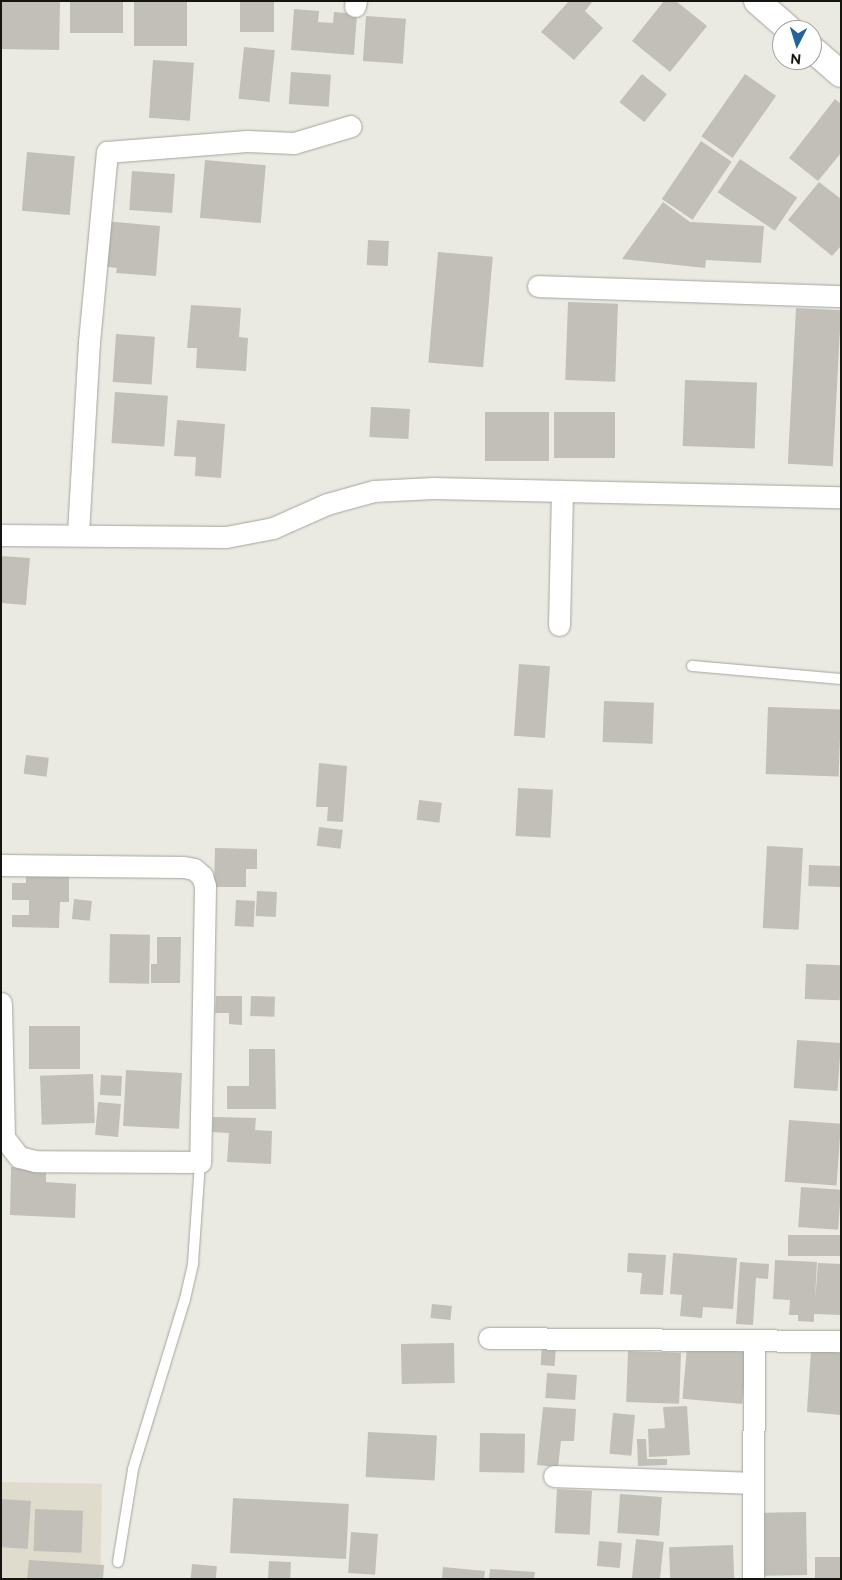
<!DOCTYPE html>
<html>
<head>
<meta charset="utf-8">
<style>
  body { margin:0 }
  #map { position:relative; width:842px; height:1580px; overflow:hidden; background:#eae9e2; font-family:Raleway,sans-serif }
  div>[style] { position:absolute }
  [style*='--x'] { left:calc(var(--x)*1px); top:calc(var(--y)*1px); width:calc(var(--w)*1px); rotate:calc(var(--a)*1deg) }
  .built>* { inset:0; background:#dfdcce; transform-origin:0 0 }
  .building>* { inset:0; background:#c1bfb8; transform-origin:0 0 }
  .roads { filter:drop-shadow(0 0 1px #a5a49d) drop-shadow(0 0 1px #a5a49d) }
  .service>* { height:10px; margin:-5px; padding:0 5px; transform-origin:5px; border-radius:5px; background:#fff }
  .minor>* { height:21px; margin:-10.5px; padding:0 10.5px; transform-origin:10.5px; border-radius:10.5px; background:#fff }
  .tertiary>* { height:26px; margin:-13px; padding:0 13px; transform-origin:13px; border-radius:13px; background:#fff }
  span { translate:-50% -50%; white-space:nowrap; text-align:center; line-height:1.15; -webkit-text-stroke:4px #fff; paint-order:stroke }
  .frame { position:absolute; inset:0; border:2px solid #141411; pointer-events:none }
  .north { position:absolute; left:772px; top:20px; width:50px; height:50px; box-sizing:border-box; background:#fff; border:1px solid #a1a1a0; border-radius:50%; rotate:185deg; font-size:14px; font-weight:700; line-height:20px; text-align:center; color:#141411 }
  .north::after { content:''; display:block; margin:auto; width:18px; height:22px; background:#266399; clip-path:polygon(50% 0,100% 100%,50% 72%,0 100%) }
</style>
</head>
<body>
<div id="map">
  <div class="built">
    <i style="left:1px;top:1482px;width:101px;height:97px;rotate:1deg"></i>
  </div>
  <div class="building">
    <i style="left:1px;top:1px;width:59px;height:48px;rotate:1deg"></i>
    <i style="left:70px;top:1px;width:53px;height:32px"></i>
    <i style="left:134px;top:1px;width:53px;height:45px"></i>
    <i style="left:240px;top:1px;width:34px;height:31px"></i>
    <i style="clip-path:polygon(569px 1px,593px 1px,585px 11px,603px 28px,574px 60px,541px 32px)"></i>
    <i style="clip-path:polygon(664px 1px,676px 1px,707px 26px,670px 72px,632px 41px)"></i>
    <i style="clip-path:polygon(294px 9px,319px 11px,318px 22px,333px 23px,334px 12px,357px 14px,354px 55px,291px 50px)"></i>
    <i style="left:366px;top:16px;width:40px;height:45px;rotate:4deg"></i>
    <i style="left:244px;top:47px;width:31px;height:52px;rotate:6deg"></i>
    <i style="left:153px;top:60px;width:41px;height:58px;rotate:4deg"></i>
    <i style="left:291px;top:72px;width:40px;height:32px;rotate:4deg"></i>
    <i style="left:642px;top:74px;width:32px;height:36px;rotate:39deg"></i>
    <i style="left:745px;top:74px;width:38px;height:76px;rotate:35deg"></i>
    <i style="clip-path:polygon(835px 99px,841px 104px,841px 153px,818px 181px,789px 158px)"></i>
    <i style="left:701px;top:141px;width:37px;height:70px;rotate:34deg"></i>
    <i style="left:27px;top:152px;width:48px;height:59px;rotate:5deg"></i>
    <i style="left:740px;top:159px;width:69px;height:40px;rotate:34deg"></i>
    <i style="left:205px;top:160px;width:61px;height:58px;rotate:5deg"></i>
    <i style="left:132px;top:171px;width:43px;height:39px;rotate:4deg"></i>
    <i style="clip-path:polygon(819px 182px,841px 199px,841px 246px,832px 256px,788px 220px)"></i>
    <i style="clip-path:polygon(663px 202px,690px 222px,764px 226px,761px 263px,706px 260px,705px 268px,622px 259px)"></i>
    <i style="clip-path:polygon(104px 221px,160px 226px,156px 276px,116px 273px,117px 268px,100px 266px)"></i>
    <i style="left:368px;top:240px;width:21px;height:25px;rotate:3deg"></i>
    <i style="left:438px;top:252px;width:55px;height:111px;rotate:5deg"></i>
    <i style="left:568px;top:302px;width:50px;height:78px;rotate:2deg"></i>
    <i style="clip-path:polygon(191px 305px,241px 308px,239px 337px,248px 338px,246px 371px,196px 368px,197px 348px,187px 348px)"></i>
    <i style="left:796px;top:308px;width:45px;height:156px;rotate:3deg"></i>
    <i style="left:116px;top:334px;width:39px;height:48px;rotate:4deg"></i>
    <i style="left:685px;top:380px;width:72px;height:66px;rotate:2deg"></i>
    <i style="left:115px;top:392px;width:53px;height:51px;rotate:4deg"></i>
    <i style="left:371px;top:407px;width:39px;height:30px;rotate:3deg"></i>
    <i style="left:485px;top:412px;width:64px;height:49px"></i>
    <i style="left:554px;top:412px;width:61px;height:46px"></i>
    <i style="clip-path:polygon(177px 420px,225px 424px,221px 478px,195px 476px,196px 457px,174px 456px)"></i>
    <i style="clip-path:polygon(1px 556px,30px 558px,26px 605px,1px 603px)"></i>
    <i style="left:519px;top:664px;width:31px;height:72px;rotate:4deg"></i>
    <i style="left:604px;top:701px;width:50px;height:41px;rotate:2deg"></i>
    <i style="left:768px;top:707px;width:73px;height:67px;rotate:2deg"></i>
    <i style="left:26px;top:755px;width:23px;height:19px;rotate:7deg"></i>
    <i style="clip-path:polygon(319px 763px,347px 766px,343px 822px,327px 821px,328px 807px,316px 807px)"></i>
    <i style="left:518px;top:788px;width:35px;height:48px;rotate:3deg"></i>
    <i style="left:419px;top:800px;width:23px;height:20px;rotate:7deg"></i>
    <i style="left:319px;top:827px;width:24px;height:19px;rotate:7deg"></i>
    <i style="left:767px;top:846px;width:36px;height:82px;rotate:3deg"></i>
    <i style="clip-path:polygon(215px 848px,257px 849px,257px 869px,246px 869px,246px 887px,214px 887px)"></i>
    <i style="left:809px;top:865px;width:32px;height:21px;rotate:2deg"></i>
    <i style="clip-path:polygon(26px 870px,69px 870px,69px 902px,60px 902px,59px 928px,12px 927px,12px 915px,29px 915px,29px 900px,12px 900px,12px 883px,26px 883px)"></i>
    <i style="left:257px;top:891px;width:20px;height:25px;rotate:3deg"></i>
    <i style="left:74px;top:899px;width:18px;height:20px;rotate:6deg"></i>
    <i style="left:236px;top:900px;width:19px;height:26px;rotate:3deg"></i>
    <i style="left:110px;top:934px;width:40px;height:49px;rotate:1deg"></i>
    <i style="clip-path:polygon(157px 937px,181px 937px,180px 983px,151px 983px,151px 964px,157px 964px)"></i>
    <i style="left:806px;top:964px;width:35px;height:35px;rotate:2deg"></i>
    <i style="clip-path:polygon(216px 996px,242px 996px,242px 1025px,229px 1024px,229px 1013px,215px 1013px)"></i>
    <i style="left:251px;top:996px;width:24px;height:20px;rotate:2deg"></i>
    <i style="left:29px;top:1026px;width:51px;height:43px"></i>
    <i style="left:797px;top:1040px;width:44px;height:48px;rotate:4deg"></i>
    <i style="clip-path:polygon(249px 1049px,275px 1049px,276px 1109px,227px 1109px,227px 1086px,249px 1086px)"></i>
    <i style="left:126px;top:1070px;width:56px;height:56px;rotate:3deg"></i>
    <i style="left:93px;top:1074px;width:49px;height:53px;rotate:88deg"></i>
    <i style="left:101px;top:1075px;width:21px;height:20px;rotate:3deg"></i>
    <i style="left:98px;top:1102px;width:23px;height:33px;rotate:5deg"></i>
    <i style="clip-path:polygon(213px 1117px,256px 1118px,255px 1130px,272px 1131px,271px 1164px,227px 1162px,229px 1133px,212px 1132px)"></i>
    <i style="left:789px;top:1120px;width:52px;height:62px;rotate:4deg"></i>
    <i style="clip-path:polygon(11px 1167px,46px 1169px,46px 1182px,76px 1184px,75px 1218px,10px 1215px)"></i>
    <i style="left:801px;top:1187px;width:40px;height:40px;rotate:4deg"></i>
    <i style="left:788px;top:1235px;width:53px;height:21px"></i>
    <i style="clip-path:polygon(628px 1253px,666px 1255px,663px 1295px,640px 1294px,642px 1273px,627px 1272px)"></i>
    <i style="clip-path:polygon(673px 1253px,737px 1258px,733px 1309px,703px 1307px,702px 1318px,680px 1316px,682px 1295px,670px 1294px)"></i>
    <i style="clip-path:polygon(775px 1260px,817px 1262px,815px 1301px,818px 1263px,841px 1264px,841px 1315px,814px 1314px,814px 1322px,798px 1321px,798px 1315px,789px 1315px,790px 1300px,773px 1299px)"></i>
    <i style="clip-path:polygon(740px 1262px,769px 1264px,768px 1279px,756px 1278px,753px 1325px,736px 1324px)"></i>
    <i style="left:432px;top:1304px;width:20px;height:14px;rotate:6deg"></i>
    <i style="left:454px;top:1343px;width:40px;height:53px;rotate:89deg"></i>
    <i style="left:542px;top:1345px;width:14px;height:20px;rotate:4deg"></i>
    <i style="left:687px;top:1347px;width:60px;height:52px;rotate:5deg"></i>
    <i style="clip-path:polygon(811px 1350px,841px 1353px,841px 1415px,807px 1412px)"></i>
    <i style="left:628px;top:1351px;width:53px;height:51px;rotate:2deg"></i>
    <i style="left:547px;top:1373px;width:30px;height:25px;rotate:4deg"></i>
    <i style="clip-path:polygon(687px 1406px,690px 1455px,649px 1457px,648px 1429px,665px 1428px,663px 1407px)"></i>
    <i style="clip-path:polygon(543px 1407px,576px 1409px,574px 1441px,561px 1441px,558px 1467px,537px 1465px)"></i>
    <i style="left:613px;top:1413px;width:22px;height:41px;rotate:5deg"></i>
    <i style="left:368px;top:1432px;width:69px;height:45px;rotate:3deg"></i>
    <i style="left:480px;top:1433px;width:45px;height:39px;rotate:1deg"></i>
    <i style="clip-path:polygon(637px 1439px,646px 1439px,647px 1459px,667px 1459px,667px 1465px,638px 1466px)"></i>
    <i style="left:557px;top:1489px;width:35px;height:44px;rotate:3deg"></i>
    <i style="left:620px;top:1494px;width:42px;height:39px;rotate:4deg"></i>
    <i style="left:233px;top:1498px;width:116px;height:55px;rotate:3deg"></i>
    <i style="left:1px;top:1499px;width:30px;height:48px;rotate:4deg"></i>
    <i style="left:35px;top:1509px;width:48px;height:42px;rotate:2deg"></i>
    <i style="left:806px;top:1512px;width:63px;height:43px;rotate:89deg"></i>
    <i style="left:351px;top:1532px;width:27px;height:41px;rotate:4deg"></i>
    <i style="left:636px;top:1539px;width:28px;height:40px;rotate:6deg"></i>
    <i style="left:599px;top:1541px;width:23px;height:25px;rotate:5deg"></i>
    <i style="left:733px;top:1545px;width:34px;height:64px;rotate:88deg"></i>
    <i style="left:841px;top:1557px;width:22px;height:26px;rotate:90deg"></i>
    <i style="clip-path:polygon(29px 1560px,104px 1565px,103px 1579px,27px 1579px)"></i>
    <i style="left:269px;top:1561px;width:22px;height:18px;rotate:3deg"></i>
    <i style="left:192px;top:1564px;width:25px;height:15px;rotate:5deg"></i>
    <i style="clip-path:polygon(443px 1567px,485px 1571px,484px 1579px,442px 1579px)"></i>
    <i style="clip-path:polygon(490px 1569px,535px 1572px,534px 1579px,489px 1579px)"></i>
  </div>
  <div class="roads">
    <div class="service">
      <i style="--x:692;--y:666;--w:150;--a:5"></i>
      <i style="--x:118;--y:1562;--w:94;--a:-80.8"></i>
      <i style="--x:133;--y:1469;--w:178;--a:-73"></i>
      <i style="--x:185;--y:1299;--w:37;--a:-77"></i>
      <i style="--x:193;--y:1263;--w:101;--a:-86"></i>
    </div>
    <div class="minor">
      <i style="--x:355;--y:6;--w:5;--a:-79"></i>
      <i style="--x:538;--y:286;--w:303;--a:1.9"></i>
      <i style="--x:78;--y:533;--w:191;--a:-86.7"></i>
      <i style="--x:89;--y:342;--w:191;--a:-84.6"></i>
      <i style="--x:107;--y:152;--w:140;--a:-4.5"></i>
      <i style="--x:247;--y:141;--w:47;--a:2.4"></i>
      <i style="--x:294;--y:143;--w:59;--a:-16.6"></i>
      <i style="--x:1;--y:535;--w:225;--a:0.5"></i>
      <i style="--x:226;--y:537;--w:48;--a:-10.8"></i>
      <i style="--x:273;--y:528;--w:59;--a:-24"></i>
      <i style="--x:327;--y:504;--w:49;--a:-15.5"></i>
      <i style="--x:374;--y:491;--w:59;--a:-2.9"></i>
      <i style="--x:433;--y:488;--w:408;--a:1.3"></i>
      <i style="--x:559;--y:625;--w:134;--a:-88.7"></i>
      <i style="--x:1;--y:865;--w:182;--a:0.6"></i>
      <i style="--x:183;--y:867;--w:11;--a:10"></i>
      <i style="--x:194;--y:869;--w:11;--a:41"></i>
      <i style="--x:202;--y:876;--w:10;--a:73"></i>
      <i style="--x:205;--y:886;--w:276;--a:91"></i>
      <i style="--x:200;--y:1162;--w:165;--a:-179.7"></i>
      <i style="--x:35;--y:1161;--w:16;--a:-166"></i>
      <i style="--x:19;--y:1157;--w:24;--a:-128"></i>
      <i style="--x:4;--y:1138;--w:135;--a:-91.3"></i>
      <i style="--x:489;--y:1338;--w:352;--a:0.5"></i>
      <i style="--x:554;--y:1476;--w:199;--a:2"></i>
      <i style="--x:753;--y:1579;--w:236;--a:-89.8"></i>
    </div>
    <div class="tertiary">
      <i style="--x:757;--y:1;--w:44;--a:41.3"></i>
      <i style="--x:812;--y:49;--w:38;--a:41"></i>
    </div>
  </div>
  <div class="frame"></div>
  <div class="north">N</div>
</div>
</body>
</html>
